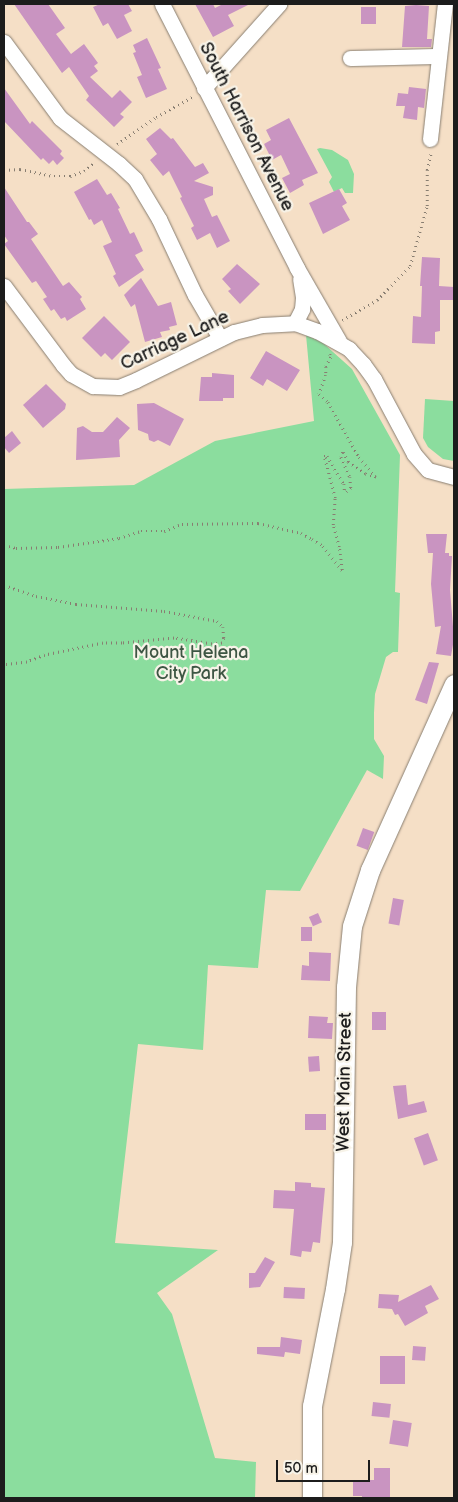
<!DOCTYPE html>
<html>
<head>
<meta charset="utf-8">
<style>
  body { margin:0 }
  #map { position:relative; width:458px; height:1502px; overflow:hidden; background:#f5dfc6; font-family:"Balsamiq Sans",sans-serif }
  div>[style] { position:absolute }
  [style*='--x'] { left:calc(var(--x)*1px); top:calc(var(--y)*1px); width:calc(var(--w)*1px); rotate:calc(var(--a)*1deg) }
  .green>* { inset:0; background:#8bdd9e }
  .building>* { inset:0; background:#c994c1; transform-origin:0 0 }
  .path>* { height:2.5px; margin-top:-1.25px; transform-origin:0; background:repeating-linear-gradient(90deg,#887e71 0 1px,transparent 0 5px) }
  .roads { filter:drop-shadow(0 0 1px #887e71) drop-shadow(0 0 1px #887e71) }
  .minor>* { height:15px; margin:-7.5px; padding:0 7.5px; transform-origin:7.5px; border-radius:7.5px; background:#fff }
  .tertiary>* { height:19px; margin:-9.5px; padding:0 9.5px; transform-origin:9.5px; border-radius:9.5px; background:#fff }
  span { translate:-50% -50%; white-space:nowrap; text-align:center; line-height:1.15; -webkit-text-stroke:4.5px #f7f3e8; paint-order:stroke }
  .street-label { font-size:18px; color:#1c1c1c }
  .park-label { font-size:18px; color:#3d5643 }
  .frame { position:absolute; inset:0; border:5px solid #1c1c1c; pointer-events:none }
  .scale { position:absolute; left:276px; top:1460px; width:94px; height:22px; box-sizing:border-box; border:2px solid #1c1c1c; border-top:0; padding-left:6px; font-size:15px; line-height:18px; white-space:nowrap; color:#1c1c1c; -webkit-text-stroke:4px #f7f3e8; paint-order:stroke }
</style>
</head>
<body>
<div id="map">
  <div class="green">
    <i style="clip-path:polygon(320px 148px,332px 150px,348px 160px,354px 174px,353px 193px,345px 193px,342px 188px,334px 192px,329px 182px,332px 177px,317px 149px)"></i>
    <i style="clip-path:polygon(306px 335px,323px 343px,352px 369px,400px 455px,395px 592px,400px 593px,398px 652px,393px 652px,386px 657px,375px 694px,374px 713px,374px 739px,384px 756px,383px 779px,367px 770px,300px 891px,266px 890px,258px 968px,208px 965px,203px 1050px,138px 1044px,115px 1243px,218px 1250px,157px 1293px,172px 1314px,215px 1458px,256px 1462px,255px 1498px,4px 1498px,4px 489px,134px 485px,215px 441px,314px 421px)"></i>
    <i style="clip-path:polygon(425px 399px,454px 401px,454px 461px,443px 459px,428px 447px,423px 438px)"></i>
  </div>
  <div class="building">
    <i style="clip-path:polygon(14px 4px,48px 4px,65px 28px,56px 34px,71px 54px,84px 44px,98px 63px,94px 66px,98px 71px,90px 77px,112px 98px,120px 90px,132px 102px,120px 114px,124px 117px,114px 127px,86px 100px,89px 96px,69px 67px,62px 73px)"></i>
    <i style="clip-path:polygon(100px 4px,128px 4px,132px 11px,124px 15px,132px 31px,117px 39px,108px 23px,103px 26px,93px 7px)"></i>
    <i style="clip-path:polygon(195px 4px,213px 4px,215px 8px,223px 4px,250px 4px,228px 15px,234px 26px,213px 37px)"></i>
    <i style="clip-path:polygon(416px 5px,429px 6px,427px 39px,432px 39px,431px 47px,402px 47px,405px 6px)"></i>
    <i style="left:361px;top:7px;width:15px;height:17px"></i>
    <i style="clip-path:polygon(147px 38px,161px 68px,158px 69px,167px 89px,146px 98px,137px 77px,142px 75px,133px 53px,136px 52px,133px 45px)"></i>
    <i style="clip-path:polygon(409px 87px,426px 89px,424px 108px,418px 107px,417px 120px,403px 118px,405px 106px,396px 106px,398px 93px,408px 94px)"></i>
    <i style="clip-path:polygon(4px 88px,30px 124px,32px 121px,62px 151px,60px 154px,64px 158px,57px 165px,53px 160px,49px 164px,43px 158px,41px 160px,4px 121px)"></i>
    <i style="clip-path:polygon(289px 118px,318px 173px,302px 180px,304px 185px,290px 193px,282px 178px,290px 174px,281px 155px,272px 160px,264px 144px,271px 140px,266px 130px)"></i>
    <i style="clip-path:polygon(160px 128px,171px 139px,173px 138px,195px 167px,203px 163px,209px 173px,194px 181px,213px 187px,213px 195px,204px 199px,212px 217px,217px 215px,230px 241px,217px 248px,210px 233px,197px 240px,191px 228px,194px 226px,180px 198px,182px 197px,169px 171px,163px 176px,150px 160px,157px 154px,146px 139px)"></i>
    <i style="clip-path:polygon(97px 179px,107px 195px,111px 193px,120px 208px,118px 209px,130px 234px,134px 232px,143px 251px,135px 255px,144px 270px,119px 287px,113px 276px,116px 274px,103px 246px,112px 242px,102px 220px,94px 225px,91px 219px,89px 220px,74px 192px)"></i>
    <i style="clip-path:polygon(4px 187px,27px 222px,29px 222px,38px 234px,31px 239px,63px 286px,69px 282px,82px 297px,80px 299px,86px 309px,67px 321px,65px 317px,61px 319px,54px 309px,51px 311px,43px 299px,47px 297px,36px 281px,32px 283px,4px 244px,8px 241px,4px 235px)"></i>
    <i style="clip-path:polygon(339px 189px,347px 203px,342px 206px,350px 220px,323px 234px,309px 203px)"></i>
    <i style="clip-path:polygon(422px 257px,440px 258px,439px 286px,454px 287px,454px 300px,440px 300px,440px 331px,435px 332px,435px 344px,412px 343px,413px 316px,421px 317px,422px 286px,420px 286px)"></i>
    <i style="clip-path:polygon(237px 264px,260px 284px,240px 304px,228px 291px,231px 289px,222px 279px)"></i>
    <i style="clip-path:polygon(141px 278px,158px 306px,171px 302px,177px 325px,169px 327px,170px 330px,160px 332px,162px 337px,145px 342px,135px 304px,131px 307px,124px 295px)"></i>
    <i style="clip-path:polygon(104px 316px,130px 342px,112px 360px,105px 353px,101px 357px,82px 338px)"></i>
    <i style="clip-path:polygon(266px 351px,300px 370px,287px 391px,267px 379px,263px 386px,250px 378px)"></i>
    <i style="clip-path:polygon(212px 373px,234px 375px,234px 398px,223px 398px,223px 401px,199px 401px,201px 377px,212px 377px)"></i>
    <i style="clip-path:polygon(46px 384px,66px 404px,65px 409px,43px 428px,23px 405px)"></i>
    <i style="clip-path:polygon(154px 403px,184px 419px,170px 446px,158px 440px,154px 442px,149px 440px,148px 434px,138px 430px,137px 404px)"></i>
    <i style="clip-path:polygon(117px 417px,130px 428px,119px 440px,120px 457px,76px 460px,77px 428px,83px 426px,92px 432px,103px 432px)"></i>
    <i style="clip-path:polygon(12px 431px,21px 443px,9px 453px,4px 447px,4px 438px)"></i>
    <i style="clip-path:polygon(426px 534px,447px 534px,445px 553px,449px 553px,449px 556px,452px 556px,450px 590px,454px 639px,451px 656px,436px 654px,441px 626px,435px 627px,431px 584px,433px 553px,428px 553px)"></i>
    <i style="clip-path:polygon(429px 662px,439px 663px,427px 704px,415px 700px)"></i>
    <i style="left:363px;top:828px;width:12px;height:19px;rotate:20deg"></i>
    <i style="left:393px;top:898px;width:11px;height:26px;rotate:10deg"></i>
    <i style="left:318px;top:913px;width:10px;height:10px;rotate:66deg"></i>
    <i style="left:301px;top:927px;width:11px;height:14px"></i>
    <i style="clip-path:polygon(309px 952px,331px 953px,330px 981px,301px 980px,302px 965px,309px 966px)"></i>
    <i style="left:372px;top:1012px;width:14px;height:18px"></i>
    <i style="clip-path:polygon(309px 1016px,328px 1017px,327px 1023px,333px 1023px,332px 1039px,308px 1038px)"></i>
    <i style="left:319px;top:1056px;width:15px;height:11px;rotate:86deg"></i>
    <i style="clip-path:polygon(406px 1085px,408px 1105px,424px 1101px,427px 1112px,398px 1119px,393px 1086px)"></i>
    <i style="left:326px;top:1114px;width:16px;height:21px;rotate:90deg"></i>
    <i style="left:428px;top:1133px;width:29px;height:15px;rotate:70deg"></i>
    <i style="clip-path:polygon(295px 1182px,311px 1183px,311px 1187px,325px 1188px,320px 1243px,313px 1242px,311px 1252px,302px 1251px,301px 1257px,290px 1255px,294px 1209px,273px 1208px,274px 1190px,295px 1191px)"></i>
    <i style="clip-path:polygon(265px 1257px,275px 1262px,260px 1287px,249px 1288px,249px 1273px,255px 1273px)"></i>
    <i style="clip-path:polygon(431px 1285px,439px 1299px,425px 1306px,428px 1313px,405px 1326px,398px 1314px,395px 1315px,392px 1309px,378px 1308px,379px 1294px,399px 1295px,398px 1302px)"></i>
    <i style="left:284px;top:1287px;width:21px;height:11px;rotate:3deg"></i>
    <i style="clip-path:polygon(281px 1337px,302px 1340px,300px 1354px,285px 1352px,284px 1357px,257px 1354px,257px 1347px,280px 1347px)"></i>
    <i style="left:413px;top:1346px;width:13px;height:14px;rotate:4deg"></i>
    <i style="left:405px;top:1356px;width:28px;height:25px;rotate:90deg"></i>
    <i style="left:373px;top:1402px;width:18px;height:14px;rotate:6deg"></i>
    <i style="left:393px;top:1420px;width:19px;height:24px;rotate:9deg"></i>
    <i style="clip-path:polygon(374px 1468px,390px 1468px,390px 1498px,362px 1498px,362px 1496px,353px 1496px,353px 1480px,374px 1480px)"></i>
  </div>
  <div class="path">
    <i style="--x:117;--y:144;--w:47;--a:-34.7"></i>
    <i style="--x:156;--y:117;--w:43;--a:-28.9"></i>
    <i style="--x:4;--y:170;--w:16;--a:-4"></i>
    <i style="--x:20;--y:169;--w:35;--a:12"></i>
    <i style="--x:54;--y:176;--w:16;--a:0"></i>
    <i style="--x:70;--y:176;--w:15;--a:-20"></i>
    <i style="--x:84;--y:171;--w:14;--a:-39"></i>
    <i style="--x:342;--y:320;--w:40;--a:-29.7"></i>
    <i style="--x:377;--y:300;--w:47;--a:-45.9"></i>
    <i style="--x:410;--y:266;--w:62;--a:-74.2"></i>
    <i style="--x:427;--y:206;--w:36;--a:-90"></i>
    <i style="--x:427;--y:170;--w:18;--a:-77"></i>
    <i style="--x:330;--y:354;--w:3;--a:72"></i>
    <i style="--x:331;--y:357;--w:11;--a:117"></i>
    <i style="--x:326;--y:367;--w:8;--a:90"></i>
    <i style="--x:326;--y:375;--w:20;--a:110"></i>
    <i style="--x:319;--y:394;--w:12;--a:42"></i>
    <i style="--x:328;--y:402;--w:63;--a:60.6"></i>
    <i style="--x:359;--y:457;--w:26;--a:50"></i>
    <i style="--x:376;--y:477;--w:11;--a:-165"></i>
    <i style="--x:365;--y:474;--w:21;--a:-145"></i>
    <i style="--x:348;--y:462;--w:11;--a:-117"></i>
    <i style="--x:343;--y:452;--w:5;--a:112"></i>
    <i style="--x:341;--y:457;--w:22;--a:66"></i>
    <i style="--x:350;--y:477;--w:11;--a:85"></i>
    <i style="--x:351;--y:488;--w:6;--a:141"></i>
    <i style="--x:4;--y:545;--w:12;--a:14"></i>
    <i style="--x:16;--y:548;--w:42;--a:-1.4"></i>
    <i style="--x:58;--y:547;--w:62;--a:-8.4"></i>
    <i style="--x:119;--y:538;--w:23;--a:-18"></i>
    <i style="--x:141;--y:531;--w:23;--a:0"></i>
    <i style="--x:164;--y:531;--w:19;--a:-21"></i>
    <i style="--x:182;--y:524;--w:76;--a:-0.8"></i>
    <i style="--x:258;--y:523;--w:44;--a:13.1"></i>
    <i style="--x:301;--y:533;--w:13;--a:29"></i>
    <i style="--x:312;--y:539;--w:13;--a:32"></i>
    <i style="--x:323;--y:546;--w:31;--a:52"></i>
    <i style="--x:342;--y:570;--w:23;--a:-97"></i>
    <i style="--x:339;--y:547;--w:23;--a:-105"></i>
    <i style="--x:333;--y:525;--w:27;--a:-86"></i>
    <i style="--x:335;--y:498;--w:43;--a:-104.7"></i>
    <i style="--x:324;--y:456;--w:3;--a:0"></i>
    <i style="--x:327;--y:456;--w:33;--a:59"></i>
    <i style="--x:344;--y:484;--w:9;--a:84"></i>
    <i style="--x:4;--y:585;--w:34;--a:19"></i>
    <i style="--x:36;--y:596;--w:41;--a:11.3"></i>
    <i style="--x:76;--y:604;--w:88;--a:4.5"></i>
    <i style="--x:164;--y:611;--w:54;--a:10.7"></i>
    <i style="--x:217;--y:621;--w:8;--a:45"></i>
    <i style="--x:223;--y:627;--w:11;--a:85"></i>
    <i style="--x:224;--y:638;--w:5;--a:112"></i>
    <i style="--x:222;--y:643;--w:10;--a:174"></i>
    <i style="--x:212;--y:644;--w:38;--a:-171"></i>
    <i style="--x:174;--y:638;--w:52;--a:174.5"></i>
    <i style="--x:122;--y:643;--w:19;--a:180"></i>
    <i style="--x:103;--y:643;--w:59;--a:168.3"></i>
    <i style="--x:45;--y:655;--w:19;--a:159"></i>
    <i style="--x:27;--y:662;--w:23;--a:173"></i>
  </div>
  <div class="roads">
    <div class="minor">
      <i style="--x:162;--y:4;--w:297;--a:62.9"></i>
      <i style="--x:297;--y:268;--w:84;--a:60.1"></i>
      <i style="--x:4;--y:42;--w:94;--a:53.6"></i>
      <i style="--x:60;--y:118;--w:75;--a:37.9"></i>
      <i style="--x:119;--y:164;--w:22;--a:43"></i>
      <i style="--x:135;--y:179;--w:47;--a:59"></i>
      <i style="--x:159;--y:219;--w:84;--a:64.7"></i>
      <i style="--x:195;--y:295;--w:50;--a:59.8"></i>
      <i style="--x:350;--y:58;--w:88;--a:-1.3"></i>
      <i style="--x:204;--y:88;--w:113;--a:-48.2"></i>
      <i style="--x:430;--y:139;--w:136;--a:-83.7"></i>
      <i style="--x:4;--y:286;--w:99;--a:53.2"></i>
      <i style="--x:63;--y:365;--w:12;--a:48"></i>
      <i style="--x:71;--y:374;--w:25;--a:29"></i>
      <i style="--x:93;--y:386;--w:26;--a:2"></i>
      <i style="--x:119;--y:387;--w:18;--a:-22"></i>
      <i style="--x:136;--y:380;--w:109;--a:-26.1"></i>
      <i style="--x:234;--y:332;--w:29;--a:-14"></i>
      <i style="--x:262;--y:325;--w:33;--a:-3"></i>
      <i style="--x:295;--y:323;--w:23;--a:20"></i>
      <i style="--x:317;--y:331;--w:37;--a:29"></i>
      <i style="--x:349;--y:349;--w:21;--a:47"></i>
      <i style="--x:363;--y:364;--w:19;--a:54"></i>
      <i style="--x:374;--y:379;--w:85;--a:61.9"></i>
      <i style="--x:414;--y:454;--w:21;--a:49"></i>
      <i style="--x:428;--y:470;--w:27;--a:15"></i>
      <i style="--x:295;--y:323;--w:16;--a:-63"></i>
      <i style="--x:302;--y:309;--w:12;--a:-85"></i>
      <i style="--x:303;--y:297;--w:18;--a:-99"></i>
    </div>
    <div class="tertiary">
      <i style="--x:312;--y:1498;--w:92;--a:-90"></i>
      <i style="--x:312;--y:1406;--w:119;--a:-78.9"></i>
      <i style="--x:335;--y:1289;--w:48;--a:-81.5"></i>
      <i style="--x:342;--y:1242;--w:255;--a:-89.1"></i>
      <i style="--x:346;--y:987;--w:61;--a:-84.4"></i>
      <i style="--x:352;--y:926;--w:59;--a:-72.2"></i>
      <i style="--x:370;--y:870;--w:204;--a:-65.7"></i>
    </div>
  </div>
  <div class="street-label">
    <span style="left:246px;top:127px;rotate:63deg">South Harrison Avenue</span>
    <span style="left:175px;top:341px;rotate:-25deg">Carriage Lane</span>
    <span style="left:345px;top:1082px;rotate:-89deg">West Main Street</span>
  </div>
  <div class="park-label">
    <span style="left:191px;top:664px">Mount Helena<br>City Park</span>
  </div>
  <div class="frame"></div>
  <div class="scale">50 m</div>
</div>
</body>
</html>
